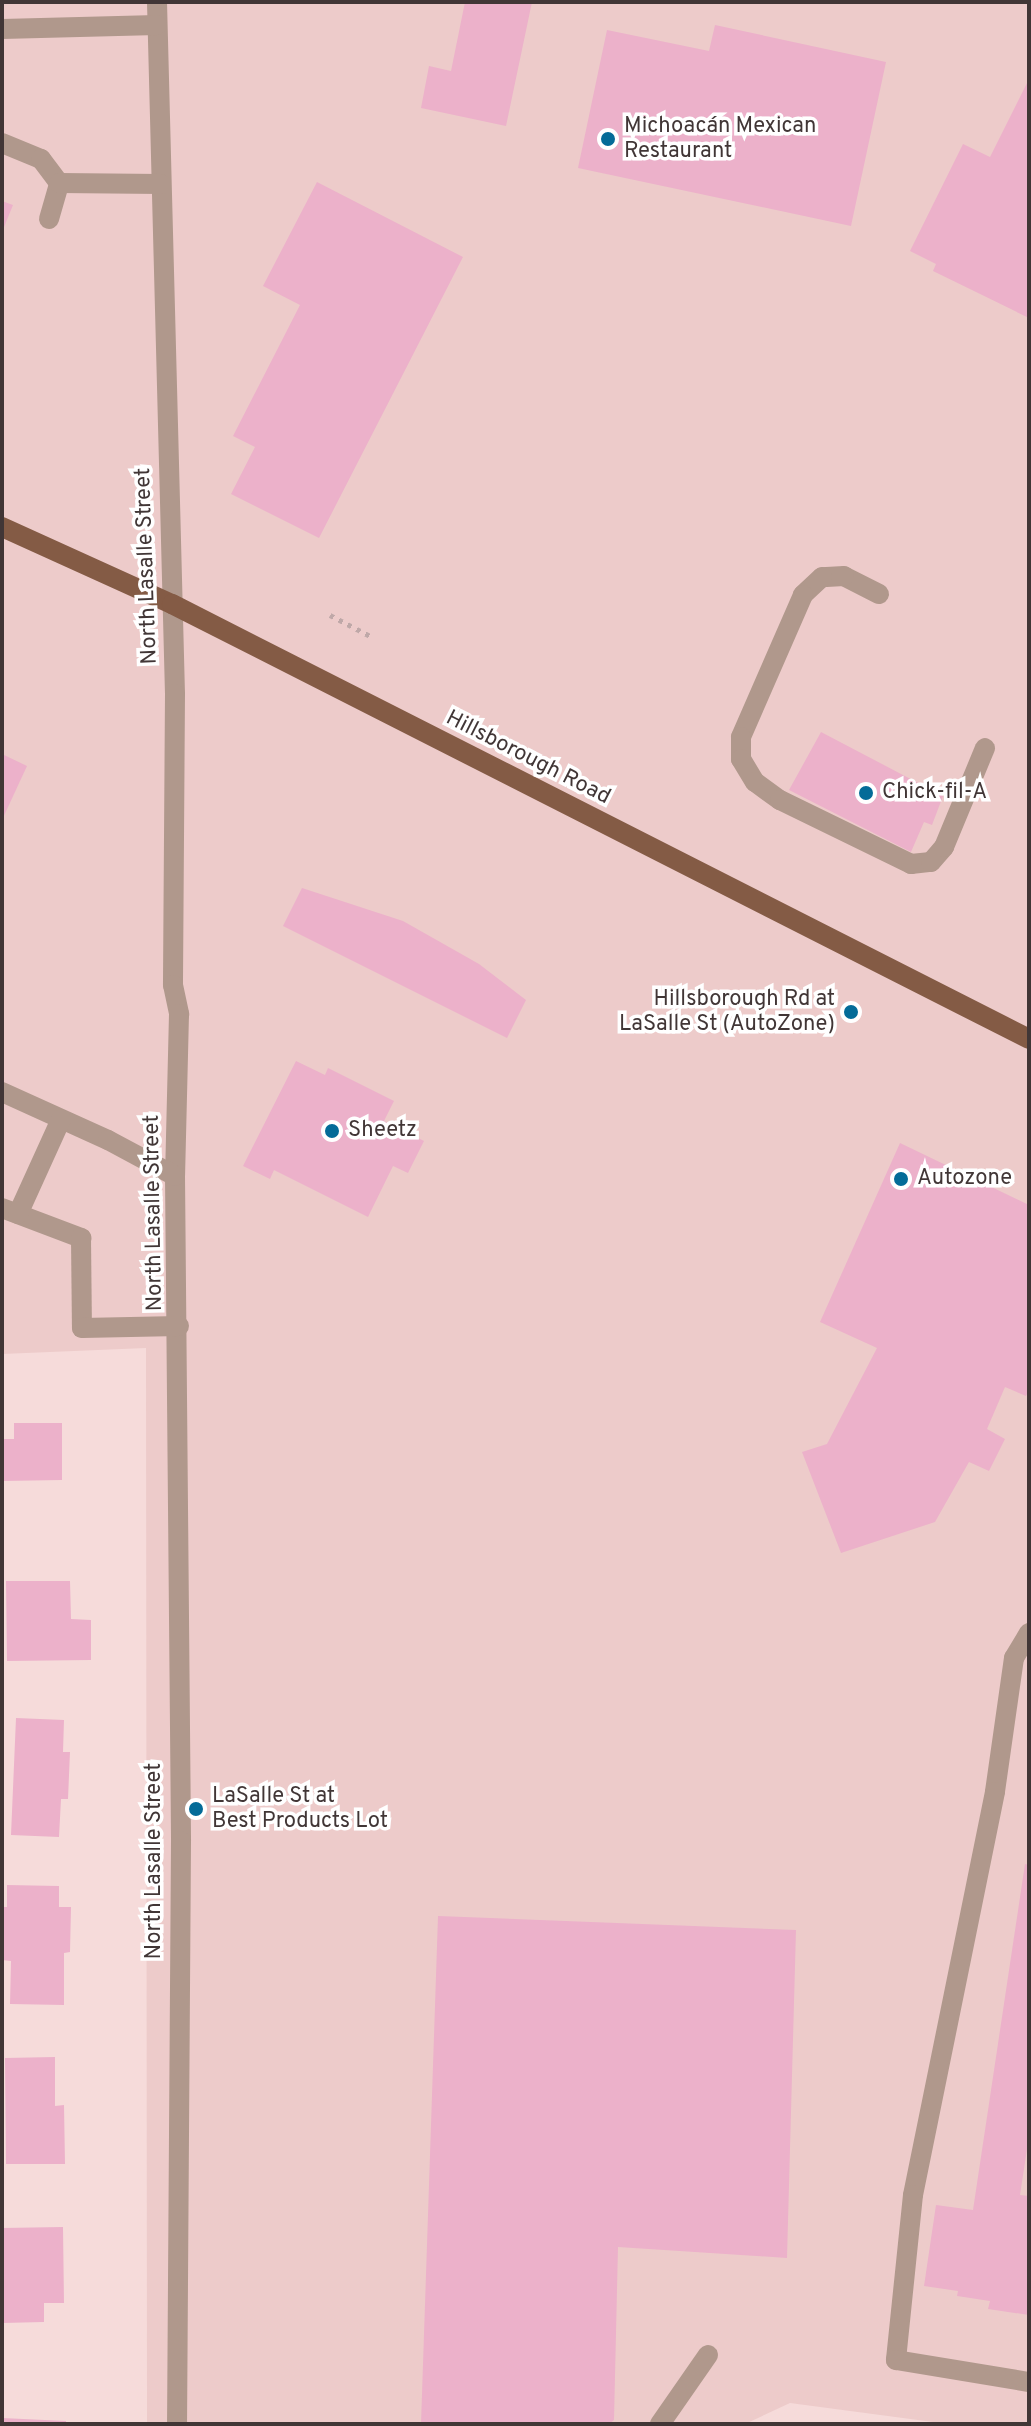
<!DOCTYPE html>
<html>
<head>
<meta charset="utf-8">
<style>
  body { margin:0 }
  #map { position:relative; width:1031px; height:2426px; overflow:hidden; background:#f6dbda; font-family:Overpass,sans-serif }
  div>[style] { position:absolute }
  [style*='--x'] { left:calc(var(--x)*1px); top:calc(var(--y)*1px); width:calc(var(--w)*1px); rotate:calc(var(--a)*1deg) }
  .built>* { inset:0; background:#edcbca }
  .building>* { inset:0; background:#ecb1ca }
  .path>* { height:5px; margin-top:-2.5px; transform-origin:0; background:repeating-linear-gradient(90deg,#bfa8a8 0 4px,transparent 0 10px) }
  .minor>* { height:20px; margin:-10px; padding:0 10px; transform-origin:10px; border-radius:10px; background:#b0988c }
  .major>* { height:20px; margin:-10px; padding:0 10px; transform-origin:10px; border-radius:10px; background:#845b45 }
  .dots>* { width:22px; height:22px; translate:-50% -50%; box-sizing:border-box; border:4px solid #fff; border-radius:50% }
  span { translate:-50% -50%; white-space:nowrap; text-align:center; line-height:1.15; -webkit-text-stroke:7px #fff; paint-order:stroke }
  .poi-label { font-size:22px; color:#413636 }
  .left { translate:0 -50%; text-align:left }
  .right { translate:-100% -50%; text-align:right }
  .street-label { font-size:22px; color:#413636 }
  .frame { position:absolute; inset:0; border:4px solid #413636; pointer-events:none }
</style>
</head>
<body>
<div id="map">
  <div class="built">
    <i style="clip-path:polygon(2px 2px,1029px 2px,1029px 2424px,948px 2424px,790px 2403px,745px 2424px,147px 2424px,146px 1348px,2px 1354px)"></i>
  </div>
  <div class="building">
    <i style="clip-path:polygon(465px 2px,532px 2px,506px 126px,421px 108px,429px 66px,451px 71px)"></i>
    <i style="clip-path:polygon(715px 25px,886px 62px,851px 226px,578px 168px,607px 30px,709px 51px)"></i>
    <i style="clip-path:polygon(1029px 79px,1029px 318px,933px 271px,936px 264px,910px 251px,963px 144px,990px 157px)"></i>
    <i style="clip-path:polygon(317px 182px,463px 257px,319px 538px,231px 494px,255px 447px,233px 436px,300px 305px,263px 286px)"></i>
    <i style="clip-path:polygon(2px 201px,13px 205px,2px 232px)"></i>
    <i style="clip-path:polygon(821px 732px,943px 796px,932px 825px,924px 822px,911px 852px,789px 790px)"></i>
    <i style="clip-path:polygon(2px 754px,27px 766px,2px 820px)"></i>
    <i style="clip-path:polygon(302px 888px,403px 921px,479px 964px,526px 1000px,507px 1038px,283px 926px)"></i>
    <i style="clip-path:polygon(296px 1061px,325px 1075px,328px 1068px,394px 1101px,384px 1121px,424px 1141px,408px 1173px,393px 1166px,368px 1217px,274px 1170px,270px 1179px,243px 1166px)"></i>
    <i style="clip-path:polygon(900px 1143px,1029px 1205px,1029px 1390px,1026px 1396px,1005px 1387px,987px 1429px,1005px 1439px,989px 1471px,969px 1462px,935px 1522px,841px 1553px,802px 1452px,827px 1444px,877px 1348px,820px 1322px)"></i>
    <i style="clip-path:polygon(14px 1423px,62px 1423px,62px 1480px,2px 1481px,2px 1439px,14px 1439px)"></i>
    <i style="clip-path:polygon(6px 1581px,70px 1581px,71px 1619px,91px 1620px,91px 1660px,7px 1661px)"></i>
    <i style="clip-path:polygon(16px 1718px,64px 1720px,63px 1752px,70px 1752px,68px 1799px,61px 1799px,59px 1837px,11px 1835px)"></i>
    <i style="clip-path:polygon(1025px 1864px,1029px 1865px,1029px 2136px,1020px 2195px,1029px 2196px,1029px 2315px,988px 2309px,990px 2301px,957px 2296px,958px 2291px,924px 2286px,936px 2205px,973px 2210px)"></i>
    <i style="clip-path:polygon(7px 1885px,59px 1886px,59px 1907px,71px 1907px,70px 1952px,64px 1953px,64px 2005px,10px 2004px,11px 1961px,2px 1960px,2px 1907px,7px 1907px)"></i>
    <i style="clip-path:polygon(438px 1916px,796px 1930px,787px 2258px,618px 2247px,614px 2420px,609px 2424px,421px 2424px)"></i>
    <i style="clip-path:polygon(55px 2057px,55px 2106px,64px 2105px,65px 2164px,6px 2164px,5px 2058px)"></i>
    <i style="clip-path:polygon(63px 2227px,64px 2303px,44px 2303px,44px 2322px,2px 2323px,2px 2228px)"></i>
    <i style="clip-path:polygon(2px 2418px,66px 2421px,66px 2424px,2px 2424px)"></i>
  </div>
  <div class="path">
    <i style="--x:330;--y:615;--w:47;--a:27.6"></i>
  </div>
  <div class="minor">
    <i style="--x:157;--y:2;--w:692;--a:88.51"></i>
    <i style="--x:175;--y:694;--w:291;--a:90.4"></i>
    <i style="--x:173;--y:985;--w:30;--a:78"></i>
    <i style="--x:179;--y:1014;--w:162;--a:91.4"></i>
    <i style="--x:175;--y:1176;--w:665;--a:89.48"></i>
    <i style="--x:181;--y:1841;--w:583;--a:90.39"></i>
    <i style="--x:2;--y:29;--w:155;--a:-1.5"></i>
    <i style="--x:2;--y:143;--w:42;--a:22.3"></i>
    <i style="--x:41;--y:159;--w:30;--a:53"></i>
    <i style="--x:49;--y:219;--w:37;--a:-74"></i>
    <i style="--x:59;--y:183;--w:102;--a:0.6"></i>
    <i style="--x:879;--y:594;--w:39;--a:-153"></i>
    <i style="--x:844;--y:576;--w:22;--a:177"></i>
    <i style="--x:822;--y:577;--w:26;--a:137"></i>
    <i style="--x:803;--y:595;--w:155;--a:113.6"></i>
    <i style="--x:741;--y:737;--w:22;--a:90"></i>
    <i style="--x:741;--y:759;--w:27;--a:59"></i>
    <i style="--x:755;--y:782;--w:31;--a:36"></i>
    <i style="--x:780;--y:800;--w:146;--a:26"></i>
    <i style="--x:911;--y:864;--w:20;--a:-6"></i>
    <i style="--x:931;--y:862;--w:20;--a:-49"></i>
    <i style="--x:944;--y:847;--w:107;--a:-67.5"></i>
    <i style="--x:2;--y:1092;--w:116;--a:24.4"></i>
    <i style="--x:108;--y:1140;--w:76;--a:28.2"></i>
    <i style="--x:2;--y:1208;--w:85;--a:20.8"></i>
    <i style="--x:81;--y:1238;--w:90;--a:89.4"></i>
    <i style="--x:82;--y:1328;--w:97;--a:-1.2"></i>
    <i style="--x:18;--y:1214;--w:104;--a:-65.6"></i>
    <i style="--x:1029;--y:1633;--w:29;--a:121"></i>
    <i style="--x:1014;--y:1658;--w:135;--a:98.1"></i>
    <i style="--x:995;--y:1792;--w:411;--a:101.5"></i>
    <i style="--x:913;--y:2195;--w:166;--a:95.9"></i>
    <i style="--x:896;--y:2360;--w:135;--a:9.4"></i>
    <i style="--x:660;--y:2424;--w:84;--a:-55.2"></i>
  </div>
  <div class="major">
    <i style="--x:2;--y:527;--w:187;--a:24.4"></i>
    <i style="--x:172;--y:604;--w:961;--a:26.91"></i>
  </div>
  <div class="dots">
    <i style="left:608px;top:139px;background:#046b98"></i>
    <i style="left:866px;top:793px;background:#046b98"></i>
    <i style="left:851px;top:1012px;background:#046b98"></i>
    <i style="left:332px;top:1131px;background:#046b98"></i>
    <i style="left:901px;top:1179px;background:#046b98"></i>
    <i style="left:196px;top:1809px;background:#046b98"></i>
  </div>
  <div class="poi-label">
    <span class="left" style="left:624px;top:139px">Michoacán Mexican<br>Restaurant</span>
    <span class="left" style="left:882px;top:793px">Chick-fil-A</span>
    <span class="right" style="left:835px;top:1012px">Hillsborough Rd at<br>LaSalle St (AutoZone)</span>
    <span class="left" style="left:348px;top:1131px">Sheetz</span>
    <span class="left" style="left:917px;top:1179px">Autozone</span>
    <span class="left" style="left:212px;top:1809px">LaSalle St at<br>Best Products Lot</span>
  </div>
  <div class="street-label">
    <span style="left:147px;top:566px;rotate:-92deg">North Lasalle Street</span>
    <span style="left:528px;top:758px;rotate:27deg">Hillsborough Road</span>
    <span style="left:154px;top:1213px;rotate:-91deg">North Lasalle Street</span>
    <span style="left:155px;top:1861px;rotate:-90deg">North Lasalle Street</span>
  </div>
  <div class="frame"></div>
</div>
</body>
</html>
